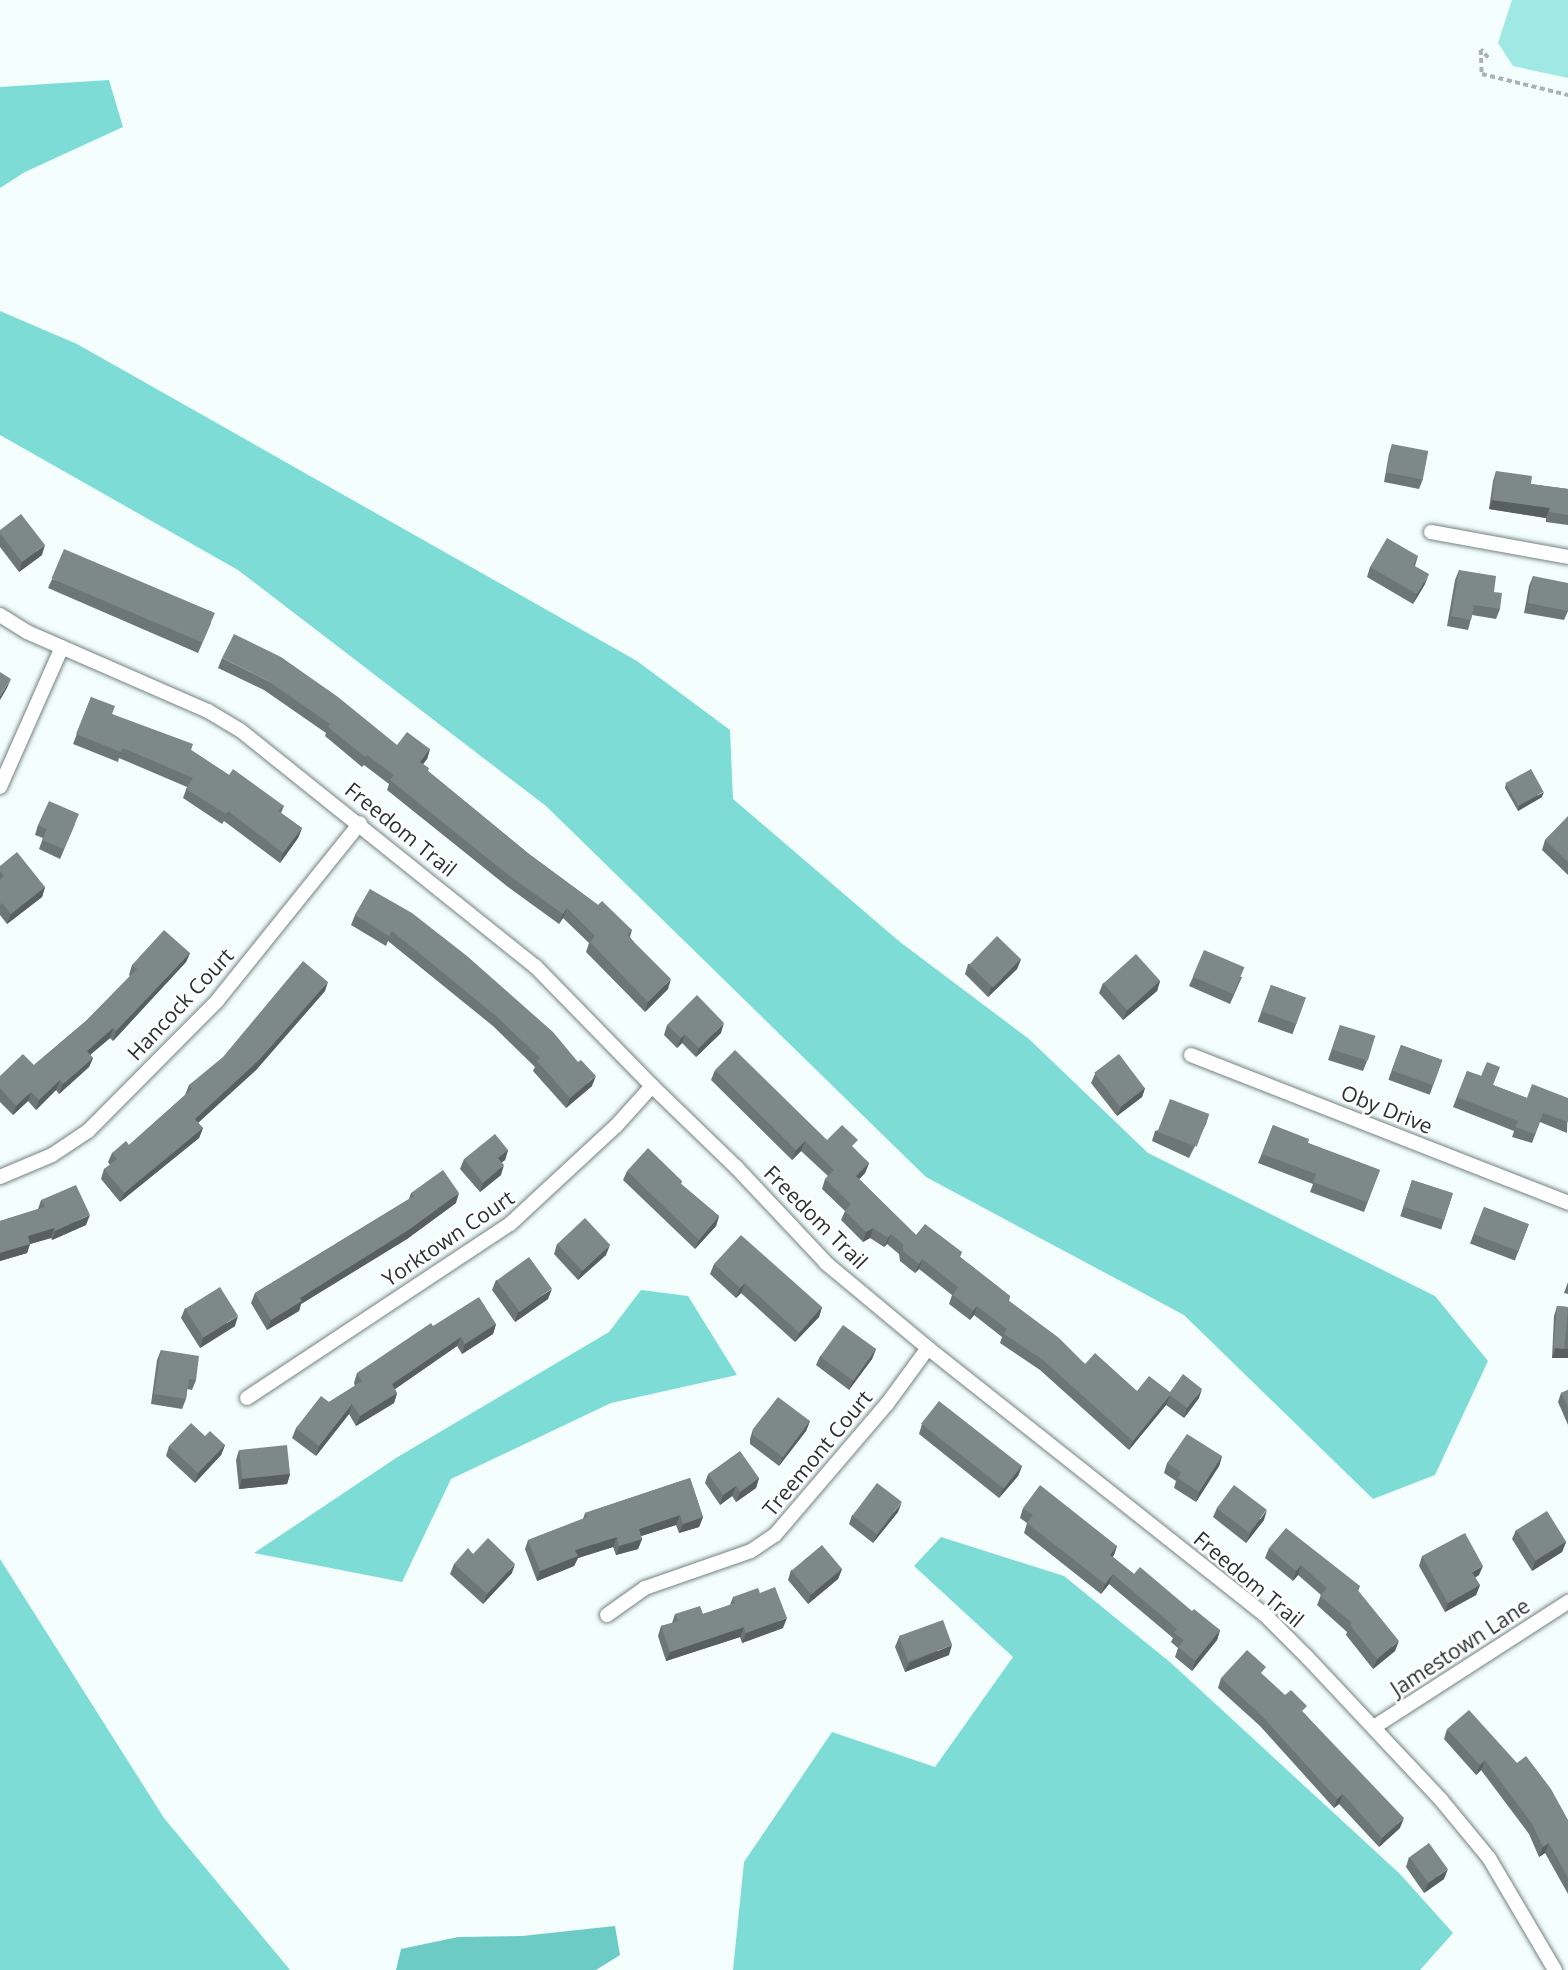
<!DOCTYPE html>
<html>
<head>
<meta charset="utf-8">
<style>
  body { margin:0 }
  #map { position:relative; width:1568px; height:1970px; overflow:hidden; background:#f3fefd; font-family:"Open Sans",sans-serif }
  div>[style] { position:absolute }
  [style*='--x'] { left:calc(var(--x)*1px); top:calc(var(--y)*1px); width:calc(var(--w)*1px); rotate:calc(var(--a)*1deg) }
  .green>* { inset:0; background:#9fe8e3 }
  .forest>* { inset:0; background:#7ddcd6 }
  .water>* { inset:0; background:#6ccbc5 }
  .path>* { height:3.5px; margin-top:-1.75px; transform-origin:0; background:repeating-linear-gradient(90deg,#aab3b2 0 5px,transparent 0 8.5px) }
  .roads { filter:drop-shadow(0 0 2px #758281) drop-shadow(0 0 2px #758281) }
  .street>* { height:14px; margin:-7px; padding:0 7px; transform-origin:7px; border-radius:7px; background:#fff }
  .wall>* { inset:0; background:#6c7675; transform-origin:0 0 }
  .shaded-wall>* { inset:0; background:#58605f }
  .building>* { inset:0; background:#7d8988; transform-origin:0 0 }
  span { translate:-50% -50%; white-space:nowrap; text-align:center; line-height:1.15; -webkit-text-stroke:5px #fff; paint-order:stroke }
  .street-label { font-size:21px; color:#2b3130 }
</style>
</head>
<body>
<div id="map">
  <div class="green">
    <i style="clip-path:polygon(1512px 0,1568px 0,1568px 78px,1513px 66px,1498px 43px)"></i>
  </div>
  <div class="forest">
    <i style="clip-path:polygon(109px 80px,123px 127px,25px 172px,0 188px,0 87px)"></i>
    <i style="clip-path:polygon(0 311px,77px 344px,637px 661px,730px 730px,733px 799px,900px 942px,1029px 1039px,1148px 1153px,1435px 1296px,1488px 1361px,1435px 1475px,1373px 1499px,1184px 1315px,926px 1177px,546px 806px,238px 570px,0 435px)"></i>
    <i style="clip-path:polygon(641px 1290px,688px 1296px,737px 1375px,611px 1403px,451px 1479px,402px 1582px,254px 1553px,396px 1458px,609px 1332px)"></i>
    <i style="clip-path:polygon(941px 1537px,1064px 1576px,1171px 1663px,1400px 1874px,1453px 1933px,1420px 1970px,733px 1970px,744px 1862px,832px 1732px,935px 1767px,1013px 1657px,914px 1566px)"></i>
    <i style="clip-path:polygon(0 1559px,164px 1818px,290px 1970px,0 1970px)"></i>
  </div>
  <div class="water">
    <i style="clip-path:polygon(615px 1926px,620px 1955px,596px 1970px,396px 1970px,401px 1949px,458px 1937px,522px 1936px)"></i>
  </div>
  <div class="path">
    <i style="--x:1488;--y:58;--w:11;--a:-131"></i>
    <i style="--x:1481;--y:50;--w:24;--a:88"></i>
    <i style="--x:1482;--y:74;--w:89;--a:13.7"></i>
  </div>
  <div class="roads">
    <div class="street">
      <i style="--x:1431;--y:532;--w:139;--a:10.3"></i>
      <i style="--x:0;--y:615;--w:32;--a:32"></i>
      <i style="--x:27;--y:632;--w:197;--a:23.6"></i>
      <i style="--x:208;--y:711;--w:37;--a:31"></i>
      <i style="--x:240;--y:730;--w:378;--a:38.7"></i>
      <i style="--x:535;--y:966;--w:168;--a:45.7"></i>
      <i style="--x:652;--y:1086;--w:117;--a:44"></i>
      <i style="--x:736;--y:1167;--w:132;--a:46.8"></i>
      <i style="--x:826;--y:1263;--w:133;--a:39.8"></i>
      <i style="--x:928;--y:1348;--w:429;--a:38.4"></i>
      <i style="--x:1264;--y:1614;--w:61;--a:45"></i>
      <i style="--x:1307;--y:1657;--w:197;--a:46.8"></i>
      <i style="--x:1442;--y:1801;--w:74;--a:50.5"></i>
      <i style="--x:1489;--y:1858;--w:130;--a:59.5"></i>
      <i style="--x:0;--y:787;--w:153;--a:-66.1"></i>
      <i style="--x:1191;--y:1055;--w:405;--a:21.4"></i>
      <i style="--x:0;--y:1177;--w:56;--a:-22.9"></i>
      <i style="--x:52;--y:1155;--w:43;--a:-33.7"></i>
      <i style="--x:88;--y:1131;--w:183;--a:-45.2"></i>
      <i style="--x:217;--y:1001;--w:228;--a:-51.2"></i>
      <i style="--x:247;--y:1398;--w:315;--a:-33.5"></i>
      <i style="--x:510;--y:1224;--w:144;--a:-42.8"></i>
      <i style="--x:616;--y:1126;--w:54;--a:-48"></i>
      <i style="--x:607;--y:1615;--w:47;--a:-35.4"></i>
      <i style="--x:645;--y:1588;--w:112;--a:-19.2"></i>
      <i style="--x:751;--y:1551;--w:29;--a:-34"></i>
      <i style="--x:775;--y:1535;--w:172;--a:-49.5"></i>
      <i style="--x:887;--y:1404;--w:69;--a:-53.8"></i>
      <i style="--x:1374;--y:1727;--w:231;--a:-32.8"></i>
    </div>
  </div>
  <div class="wall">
    <i style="clip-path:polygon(1392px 444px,1423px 479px,1419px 489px,1384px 482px,1389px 454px)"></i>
    <i style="clip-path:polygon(1496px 471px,1531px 484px,1568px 489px,1568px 525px,1546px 522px,1546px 518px,1489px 509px,1493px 481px)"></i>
    <i style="clip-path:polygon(0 530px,42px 555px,19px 572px,0 547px)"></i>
    <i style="clip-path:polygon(1418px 556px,1415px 566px,1425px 584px,1413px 604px,1367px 577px,1370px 567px)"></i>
    <i style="clip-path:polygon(1459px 570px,1494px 592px,1500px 609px,1496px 619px,1472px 615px,1468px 630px,1447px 626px,1455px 580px)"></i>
    <i style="clip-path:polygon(1533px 576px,1568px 611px,1564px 620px,1524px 613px,1529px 586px)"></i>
    <i style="clip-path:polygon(52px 579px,211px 623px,198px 653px,48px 588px)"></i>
    <i style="clip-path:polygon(222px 658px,397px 745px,430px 749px,427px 759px,423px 764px,428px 771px,529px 854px,632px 930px,630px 937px,668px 989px,645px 1012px,586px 952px,589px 943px,563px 918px,559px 924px,508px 887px,387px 790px,389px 784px,364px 765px,362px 767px,325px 736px,326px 733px,264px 690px,218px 668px)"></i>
    <i style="clip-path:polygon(91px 697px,112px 714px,191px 750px,229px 775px,284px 806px,281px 813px,302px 828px,298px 838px,280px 863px,224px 821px,222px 824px,183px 798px,187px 787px,119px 758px,118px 762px,73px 744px)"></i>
    <i style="clip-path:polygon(1506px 783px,1542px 797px,1518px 811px,1505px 788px)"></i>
    <i style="clip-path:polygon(1568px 817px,1568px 875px,1542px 850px,1545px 840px)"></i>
    <i style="clip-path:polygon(75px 824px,60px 859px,39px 849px,43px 838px,35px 835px,38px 825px)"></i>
    <i style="clip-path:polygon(0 866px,45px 887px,42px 897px,7px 924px,0 915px)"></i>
    <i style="clip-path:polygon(370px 889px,592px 1086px,566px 1108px,533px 1071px,535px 1067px,493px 1026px,388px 941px,386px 946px,351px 925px,355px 915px)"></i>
    <i style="clip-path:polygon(190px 953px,186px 962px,113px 1041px,110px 1038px,90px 1055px,93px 1058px,89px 1067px,59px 1094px,56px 1090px,36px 1110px,28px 1101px,13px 1115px,0 1102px,0 1076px,34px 1065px,87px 1020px,130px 976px,129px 975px,132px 965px)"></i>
    <i style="clip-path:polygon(1021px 959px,1017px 969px,988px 997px,965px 974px,968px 964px)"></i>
    <i style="clip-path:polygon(1193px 977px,1242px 977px,1230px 1004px,1189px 986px)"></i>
    <i style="clip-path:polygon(1160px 981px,1157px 991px,1123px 1020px,1099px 993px,1103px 983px)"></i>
    <i style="left:1271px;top:985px;width:37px;height:39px;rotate:20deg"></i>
    <i style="clip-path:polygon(325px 991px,256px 1070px,198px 1123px,203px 1128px,199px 1138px,120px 1202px,101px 1179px,104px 1169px,110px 1165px,108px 1162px,112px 1153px,129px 1145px,185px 1095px,189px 1085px)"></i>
    <i style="clip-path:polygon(667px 1025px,721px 1033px,696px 1057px,682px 1043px,677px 1048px,664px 1035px)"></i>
    <i style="clip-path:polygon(1340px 1025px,1367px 1061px,1363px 1071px,1328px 1060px)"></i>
    <i style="left:1401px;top:1045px;width:44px;height:37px;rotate:20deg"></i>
    <i style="clip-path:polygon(715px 1070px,827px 1140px,854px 1149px,869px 1163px,865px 1173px,859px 1179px,916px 1235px,962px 1252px,960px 1257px,1010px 1296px,1009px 1301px,1085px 1364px,1137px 1391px,1170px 1392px,1199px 1398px,1184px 1418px,1166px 1405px,1129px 1450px,1040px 1370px,1000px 1343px,1002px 1337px,974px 1315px,970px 1320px,949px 1304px,952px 1295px,919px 1269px,915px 1273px,900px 1261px,899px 1254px,887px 1244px,884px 1247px,870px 1238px,863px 1242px,841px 1220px,845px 1211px,822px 1189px,825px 1179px,828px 1176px,801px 1151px,792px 1160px,711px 1080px)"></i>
    <i style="clip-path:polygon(1467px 1071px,1481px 1076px,1493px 1085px,1527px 1098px,1568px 1098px,1567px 1133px,1540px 1122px,1532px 1143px,1512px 1137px,1514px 1131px,1453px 1107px)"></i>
    <i style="clip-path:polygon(1095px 1074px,1145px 1088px,1142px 1097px,1117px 1116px,1091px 1083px)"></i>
    <i style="clip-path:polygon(1209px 1114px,1189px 1158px,1152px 1141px,1155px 1131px)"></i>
    <i style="clip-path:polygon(1273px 1125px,1308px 1143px,1380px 1170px,1364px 1212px,1310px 1192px,1313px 1184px,1258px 1163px)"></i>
    <i style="clip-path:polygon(508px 1150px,505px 1160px,502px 1162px,501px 1175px,480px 1192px,460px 1169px,464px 1159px)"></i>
    <i style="clip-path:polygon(627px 1171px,682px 1181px,681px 1184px,719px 1216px,716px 1226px,695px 1249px,623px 1180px)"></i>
    <i style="left:1412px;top:1180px;width:43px;height:38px;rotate:18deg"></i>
    <i style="clip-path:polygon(411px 1193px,456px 1203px,407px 1239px,301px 1304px,299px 1311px,267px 1330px,251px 1303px,255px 1293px,409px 1199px)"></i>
    <i style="clip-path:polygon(41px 1200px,86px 1225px,52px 1240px,51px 1238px,30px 1244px,27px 1253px,0 1261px,0 1221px,38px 1209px)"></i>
    <i style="left:1484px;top:1207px;width:48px;height:39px;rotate:21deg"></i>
    <i style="clip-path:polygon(557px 1244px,606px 1255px,578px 1280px,554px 1254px)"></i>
    <i style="clip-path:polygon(714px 1264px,822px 1307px,819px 1317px,795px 1342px,741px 1293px,736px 1298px,710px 1274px)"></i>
    <i style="clip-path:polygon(496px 1280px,548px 1299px,515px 1322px,492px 1290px)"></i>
    <i style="clip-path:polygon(1568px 1282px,1568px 1294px,1564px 1293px)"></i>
    <i style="clip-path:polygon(1557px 1306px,1568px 1307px,1568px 1358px,1552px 1358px,1554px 1316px)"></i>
    <i style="clip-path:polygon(185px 1308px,235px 1326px,200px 1348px,181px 1318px)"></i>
    <i style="clip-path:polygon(496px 1324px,493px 1334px,462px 1354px,457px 1346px,395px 1389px,397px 1393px,394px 1403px,356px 1426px,349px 1414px,316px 1456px,292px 1438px,296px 1428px,329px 1402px,355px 1386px,354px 1383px,357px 1373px,433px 1326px)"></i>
    <i style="clip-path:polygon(876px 1349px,872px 1359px,849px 1390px,816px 1365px,820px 1356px)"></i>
    <i style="clip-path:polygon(161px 1350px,196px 1380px,192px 1390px,187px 1389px,186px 1399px,182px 1409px,151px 1404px,157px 1360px)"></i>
    <i style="clip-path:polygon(1568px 1390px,1568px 1425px,1558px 1402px,1561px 1393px)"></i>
    <i style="clip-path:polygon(810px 1421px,806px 1431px,779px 1466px,750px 1444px,750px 1439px,753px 1429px)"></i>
    <i style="clip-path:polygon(922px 1424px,1022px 1466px,1018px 1476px,999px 1498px,919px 1434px)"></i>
    <i style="clip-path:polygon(205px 1436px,225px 1445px,221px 1455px,195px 1483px,166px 1456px,169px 1446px)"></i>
    <i style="clip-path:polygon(239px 1450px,290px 1474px,287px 1484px,239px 1489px,236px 1460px)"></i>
    <i style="clip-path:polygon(1222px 1456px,1219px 1466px,1196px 1502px,1174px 1488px,1176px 1481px,1164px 1473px,1167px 1463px)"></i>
    <i style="clip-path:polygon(708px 1474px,759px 1478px,756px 1488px,736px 1502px,732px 1496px,720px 1505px,705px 1483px)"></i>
    <i style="clip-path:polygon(690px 1478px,703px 1517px,699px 1527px,679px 1533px,676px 1525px,641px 1536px,642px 1539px,638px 1549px,616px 1555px,613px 1547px,578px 1558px,574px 1566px,537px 1581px,525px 1549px,528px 1540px,583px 1519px,585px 1513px)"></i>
    <i style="clip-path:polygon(1023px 1508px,1117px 1546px,1113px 1557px,1134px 1574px,1220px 1630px,1217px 1640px,1192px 1671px,1175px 1657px,1178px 1648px,1171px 1642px,1173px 1638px,1109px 1584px,1101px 1594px,1024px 1533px,1027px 1523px,1020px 1518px)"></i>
    <i style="clip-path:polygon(1217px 1508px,1264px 1520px,1246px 1543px,1213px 1517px)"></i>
    <i style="clip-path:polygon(898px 1512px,873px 1543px,849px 1524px,852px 1515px)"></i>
    <i style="clip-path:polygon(1516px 1530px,1566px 1542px,1562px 1552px,1532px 1571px,1512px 1539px)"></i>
    <i style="clip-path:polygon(1269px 1548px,1360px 1586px,1358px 1591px,1395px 1651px,1373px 1669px,1346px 1635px,1347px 1632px,1317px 1605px,1321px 1595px,1298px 1575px,1293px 1581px,1265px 1558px)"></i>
    <i style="clip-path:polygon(473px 1554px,512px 1573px,483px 1604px,450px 1574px,454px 1564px)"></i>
    <i style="clip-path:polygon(1422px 1556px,1479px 1575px,1475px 1578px,1480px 1585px,1476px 1595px,1445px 1612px,1419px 1566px)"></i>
    <i style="clip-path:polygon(842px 1569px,838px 1579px,808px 1604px,788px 1580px,791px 1570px)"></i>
    <i style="clip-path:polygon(760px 1593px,783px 1628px,742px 1643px,740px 1637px,666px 1661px,658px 1636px,661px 1626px,672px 1623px,675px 1614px,703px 1614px,730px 1605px,733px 1597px)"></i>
    <i style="clip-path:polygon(899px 1637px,949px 1655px,905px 1672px,895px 1647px)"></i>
    <i style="clip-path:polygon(1263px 1675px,1305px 1714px,1400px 1828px,1379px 1847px,1339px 1804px,1334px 1808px,1260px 1726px,1218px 1688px,1221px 1678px)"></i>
    <i style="clip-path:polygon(1447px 1729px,1568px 1820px,1568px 1894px,1545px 1853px,1539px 1857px,1529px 1834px,1481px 1770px,1476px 1775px,1444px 1739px)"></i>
    <i style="clip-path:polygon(1409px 1857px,1444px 1879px,1424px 1893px,1406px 1867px)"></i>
  </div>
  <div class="shaded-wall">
    <i style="clip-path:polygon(1492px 500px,1550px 508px,1546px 518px,1489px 509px)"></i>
    <i style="clip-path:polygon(45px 545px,42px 555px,19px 572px,22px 562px)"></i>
    <i style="clip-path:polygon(1429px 574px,1425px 584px,1413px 604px,1417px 594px)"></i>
    <i style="clip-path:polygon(11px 679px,7px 688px,0 700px,0 696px)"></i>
    <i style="clip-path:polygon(430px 749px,427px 759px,417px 772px,420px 762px)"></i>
    <i style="clip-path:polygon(1544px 792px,1542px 797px,1518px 811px,1519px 806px)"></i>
    <i style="clip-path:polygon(302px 828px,298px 838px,280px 863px,283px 853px)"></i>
    <i style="clip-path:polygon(45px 887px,42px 897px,7px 924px,11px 914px)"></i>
    <i style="clip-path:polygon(567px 908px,563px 918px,559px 924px,563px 914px)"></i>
    <i style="clip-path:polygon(190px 953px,186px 962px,113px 1041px,116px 1031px)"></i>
    <i style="clip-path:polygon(1021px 959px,1017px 969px,988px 997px,991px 988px)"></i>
    <i style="clip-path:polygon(671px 979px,668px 989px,645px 1012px,648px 1002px)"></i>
    <i style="clip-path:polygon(1160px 981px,1157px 991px,1123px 1020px,1127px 1010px)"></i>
    <i style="clip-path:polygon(328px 982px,325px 991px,256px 1070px,191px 1129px,195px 1119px)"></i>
    <i style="clip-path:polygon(724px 1023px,721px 1033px,696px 1057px,699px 1048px)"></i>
    <i style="clip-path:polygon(113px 1028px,110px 1038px,84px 1060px,87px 1051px)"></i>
    <i style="clip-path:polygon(685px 1034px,682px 1043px,677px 1048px,681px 1038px)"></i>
    <i style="clip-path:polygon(93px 1058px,89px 1067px,59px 1094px,63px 1084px)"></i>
    <i style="clip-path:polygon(596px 1076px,592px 1086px,566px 1108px,570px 1098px)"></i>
    <i style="clip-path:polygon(60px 1080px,56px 1090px,36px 1110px,39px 1100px)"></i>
    <i style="clip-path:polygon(1145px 1088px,1142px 1097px,1117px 1116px,1121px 1107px)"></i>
    <i style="clip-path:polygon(31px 1092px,28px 1101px,13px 1115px,16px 1106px)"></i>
    <i style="clip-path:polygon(1209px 1114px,1206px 1124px,1189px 1158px,1193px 1149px)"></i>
    <i style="clip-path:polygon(203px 1128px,199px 1138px,120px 1202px,124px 1193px)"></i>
    <i style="clip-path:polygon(805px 1141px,801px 1151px,792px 1160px,796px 1150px)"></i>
    <i style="clip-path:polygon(508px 1150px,505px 1160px,495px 1168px,498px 1158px)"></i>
    <i style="clip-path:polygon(869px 1163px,865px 1173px,853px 1186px,856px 1176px)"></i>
    <i style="clip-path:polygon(504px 1165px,501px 1175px,480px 1192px,483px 1183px)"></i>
    <i style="clip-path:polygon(459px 1193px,456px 1203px,407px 1239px,301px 1304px,299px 1311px,267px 1330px,271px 1320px,300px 1298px)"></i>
    <i style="clip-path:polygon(90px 1215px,86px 1225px,52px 1240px,55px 1231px)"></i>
    <i style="clip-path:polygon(719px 1216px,716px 1226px,695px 1249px,699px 1240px)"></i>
    <i style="clip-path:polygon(54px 1228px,51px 1238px,30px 1244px,27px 1253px,0 1261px,0 1253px,28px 1236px)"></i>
    <i style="clip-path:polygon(873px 1228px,870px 1238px,863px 1242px,866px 1232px)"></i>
    <i style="clip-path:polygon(891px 1234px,887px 1244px,884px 1247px,888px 1238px)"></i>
    <i style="clip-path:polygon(610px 1245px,606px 1255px,578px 1280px,582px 1270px)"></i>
    <i style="clip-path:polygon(922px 1259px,919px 1269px,915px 1273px,919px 1264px)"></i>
    <i style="clip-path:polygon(745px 1283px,741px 1293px,736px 1298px,740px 1288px)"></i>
    <i style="clip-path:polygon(552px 1289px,548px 1299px,515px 1322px,518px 1312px)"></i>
    <i style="clip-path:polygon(977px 1306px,974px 1315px,970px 1320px,973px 1311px)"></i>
    <i style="clip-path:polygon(822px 1307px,819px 1317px,795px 1342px,799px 1333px)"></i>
    <i style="clip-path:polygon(238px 1316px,235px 1326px,200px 1348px,203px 1338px)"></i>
    <i style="clip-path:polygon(496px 1324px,493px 1334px,462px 1354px,465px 1344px)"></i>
    <i style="clip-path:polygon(461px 1337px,457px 1346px,388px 1394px,392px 1384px)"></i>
    <i style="clip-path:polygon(1556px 1348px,1568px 1349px,1568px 1358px,1552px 1358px)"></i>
    <i style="clip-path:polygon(876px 1349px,872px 1359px,849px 1390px,853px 1380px)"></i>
    <i style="clip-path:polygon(1202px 1389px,1199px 1398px,1184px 1418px,1187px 1408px)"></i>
    <i style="clip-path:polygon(397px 1393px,394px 1403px,356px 1426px,360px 1416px)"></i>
    <i style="clip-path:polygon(1170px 1395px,1166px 1405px,1129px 1450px,1133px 1441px)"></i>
    <i style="clip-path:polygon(352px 1404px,349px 1414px,316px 1456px,319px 1446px)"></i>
    <i style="clip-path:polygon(810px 1421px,806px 1431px,779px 1466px,783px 1457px)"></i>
    <i style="clip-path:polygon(225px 1445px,221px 1455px,195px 1483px,198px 1473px)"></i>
    <i style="clip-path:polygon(1222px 1456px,1219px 1466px,1196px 1502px,1199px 1492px)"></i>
    <i style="clip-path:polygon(1022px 1466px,1018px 1476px,999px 1498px,1003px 1489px)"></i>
    <i style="clip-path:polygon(290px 1474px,287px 1484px,239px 1489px,242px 1479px)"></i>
    <i style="clip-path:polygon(759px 1478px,756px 1488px,736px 1502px,740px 1492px)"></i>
    <i style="clip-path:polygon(736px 1486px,732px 1496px,720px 1505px,723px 1495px)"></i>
    <i style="clip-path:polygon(902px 1502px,898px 1512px,873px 1543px,877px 1534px)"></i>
    <i style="clip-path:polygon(1267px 1510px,1264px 1520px,1246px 1543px,1250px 1533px)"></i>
    <i style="clip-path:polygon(680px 1515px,676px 1525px,635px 1538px,639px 1529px)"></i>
    <i style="clip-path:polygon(703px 1517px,699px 1527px,679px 1533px,683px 1524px)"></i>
    <i style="clip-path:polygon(617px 1537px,613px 1547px,578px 1558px,574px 1566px,537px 1581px,540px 1571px,575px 1550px)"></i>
    <i style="clip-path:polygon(642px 1539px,638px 1549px,616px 1555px,619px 1546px)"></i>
    <i style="clip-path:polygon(1566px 1542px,1562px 1552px,1532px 1571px,1535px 1561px)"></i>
    <i style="clip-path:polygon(1117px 1546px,1114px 1555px,1106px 1564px,1110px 1555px)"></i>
    <i style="clip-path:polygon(515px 1564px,512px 1573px,483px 1604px,487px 1594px)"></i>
    <i style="clip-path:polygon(1301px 1565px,1298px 1575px,1293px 1581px,1296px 1571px)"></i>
    <i style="clip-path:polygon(1483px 1566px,1479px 1575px,1468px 1581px,1472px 1572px)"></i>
    <i style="clip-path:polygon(842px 1569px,838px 1579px,808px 1604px,811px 1594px)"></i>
    <i style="clip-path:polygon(1113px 1574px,1109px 1584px,1101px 1594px,1105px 1584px)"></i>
    <i style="clip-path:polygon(1480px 1585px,1476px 1595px,1445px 1612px,1448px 1603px)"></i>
    <i style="clip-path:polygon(787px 1618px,783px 1628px,742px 1643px,746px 1633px)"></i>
    <i style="clip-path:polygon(744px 1627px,740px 1637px,666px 1661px,670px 1652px)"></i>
    <i style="clip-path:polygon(1220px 1630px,1217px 1640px,1192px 1671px,1195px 1661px)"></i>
    <i style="clip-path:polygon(1399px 1641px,1395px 1651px,1373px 1669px,1377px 1659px)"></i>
    <i style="clip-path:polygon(952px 1645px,949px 1655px,905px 1672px,909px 1663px)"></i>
    <i style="clip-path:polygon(1485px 1760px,1481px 1770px,1476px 1775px,1480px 1765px)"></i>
    <i style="clip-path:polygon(1343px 1794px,1339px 1804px,1334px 1808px,1337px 1799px)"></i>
    <i style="clip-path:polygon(1404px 1818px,1400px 1828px,1379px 1847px,1382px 1838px)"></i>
    <i style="clip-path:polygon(1549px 1843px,1545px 1853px,1539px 1857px,1543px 1847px)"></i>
    <i style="clip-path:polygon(1448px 1869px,1444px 1879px,1424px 1893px,1428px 1883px)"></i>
  </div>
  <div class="building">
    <i style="left:1392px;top:444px;width:37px;height:29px;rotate:11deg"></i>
    <i style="clip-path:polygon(1496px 471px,1532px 476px,1531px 484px,1568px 489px,1568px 515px,1549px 512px,1550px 508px,1492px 500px)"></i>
    <i style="clip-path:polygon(21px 514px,45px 545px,22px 562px,0 533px,0 530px)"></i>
    <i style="clip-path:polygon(1387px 538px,1418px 556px,1413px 565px,1429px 574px,1417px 594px,1370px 567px)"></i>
    <i style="left:64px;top:549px;width:164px;height:32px;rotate:23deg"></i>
    <i style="clip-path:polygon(1459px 570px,1496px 576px,1494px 592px,1502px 593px,1500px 609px,1474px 605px,1471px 620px,1451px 616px)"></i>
    <i style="clip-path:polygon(1533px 576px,1568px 583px,1568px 611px,1528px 603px)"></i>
    <i style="clip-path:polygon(234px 634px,281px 657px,338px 697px,397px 745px,407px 732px,430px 749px,420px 762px,429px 768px,428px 771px,529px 854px,598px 905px,602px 901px,632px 930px,627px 935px,671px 979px,648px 1002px,590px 942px,595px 936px,567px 908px,563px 914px,511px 877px,390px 780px,394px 775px,367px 755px,365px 757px,328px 727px,330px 724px,268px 681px,222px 658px)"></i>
    <i style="clip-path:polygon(0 672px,11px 679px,0 696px)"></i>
    <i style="clip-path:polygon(91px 697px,115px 706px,112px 714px,193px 744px,191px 750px,229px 775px,233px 769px,284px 806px,278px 811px,302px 828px,283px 853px,228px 811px,226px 814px,186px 789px,193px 778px,123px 748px,121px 752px,76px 734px)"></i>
    <i style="left:1531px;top:769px;width:26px;height:29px;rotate:61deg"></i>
    <i style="clip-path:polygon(49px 801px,79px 814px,64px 849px,42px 840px,47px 829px,38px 825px)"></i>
    <i style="clip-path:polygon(1568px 816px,1568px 862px,1545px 840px)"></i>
    <i style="clip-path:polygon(17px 852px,45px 887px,11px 914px,2px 903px,0 905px,0 880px,4px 876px,0 871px,0 866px)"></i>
    <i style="clip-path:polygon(370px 889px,412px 913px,467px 956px,553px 1032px,578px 1062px,581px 1060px,596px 1076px,570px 1098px,537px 1061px,540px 1058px,496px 1016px,392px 931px,389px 936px,355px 915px)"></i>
    <i style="clip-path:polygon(164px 930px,190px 953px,116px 1031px,113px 1028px,87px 1051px,93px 1058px,63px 1084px,60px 1080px,39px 1100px,31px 1092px,16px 1106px,0 1088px,0 1076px,23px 1054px,34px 1065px,87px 1020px,137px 969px,132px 965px)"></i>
    <i style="left:997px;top:936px;width:33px;height:40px;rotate:44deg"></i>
    <i style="left:1204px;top:950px;width:44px;height:29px;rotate:23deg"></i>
    <i style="left:1136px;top:954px;width:36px;height:44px;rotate:48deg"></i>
    <i style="clip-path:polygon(303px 961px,328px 982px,259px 1060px,195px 1119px,203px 1128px,124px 1193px,104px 1169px,117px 1159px,112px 1153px,126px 1141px,129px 1145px,192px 1089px,189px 1085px,223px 1057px)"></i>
    <i style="left:1271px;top:985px;width:37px;height:28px;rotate:20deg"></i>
    <i style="clip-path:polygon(697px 995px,724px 1023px,699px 1048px,685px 1034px,681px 1038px,667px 1025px)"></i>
    <i style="left:1340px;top:1025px;width:37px;height:26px;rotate:17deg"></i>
    <i style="left:1401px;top:1045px;width:44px;height:27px;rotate:20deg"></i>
    <i style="clip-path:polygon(735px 1050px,827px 1140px,842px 1125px,858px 1140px,852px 1146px,869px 1163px,856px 1176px,916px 1235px,925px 1224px,962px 1252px,959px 1256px,1010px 1296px,1008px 1300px,1059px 1338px,1085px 1364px,1095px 1353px,1137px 1391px,1149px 1376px,1170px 1392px,1183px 1374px,1202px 1389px,1187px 1408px,1170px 1395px,1133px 1441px,1043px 1360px,1004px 1334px,1007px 1329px,977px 1306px,973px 1311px,953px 1295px,958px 1287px,922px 1259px,919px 1264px,903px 1251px,903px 1244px,891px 1234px,888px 1238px,873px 1228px,866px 1232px,845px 1211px,851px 1204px,825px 1179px,834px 1170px,805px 1141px,796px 1150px,715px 1070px)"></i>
    <i style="left:1119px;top:1054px;width:43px;height:31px;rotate:53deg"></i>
    <i style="clip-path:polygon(1487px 1062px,1500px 1067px,1493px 1085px,1527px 1098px,1532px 1084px,1568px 1098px,1568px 1122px,1543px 1113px,1535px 1134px,1515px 1127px,1518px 1121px,1457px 1097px,1467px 1071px,1481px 1076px)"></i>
    <i style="left:1170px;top:1099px;width:42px;height:35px;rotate:21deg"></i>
    <i style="clip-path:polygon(1273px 1125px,1309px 1139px,1308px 1143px,1380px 1170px,1367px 1202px,1313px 1182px,1316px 1174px,1262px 1154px)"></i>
    <i style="clip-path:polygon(495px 1134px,508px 1150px,498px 1158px,504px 1165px,483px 1183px,464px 1159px)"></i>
    <i style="clip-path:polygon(648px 1148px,682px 1181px,680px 1183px,719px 1216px,699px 1240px,627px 1171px)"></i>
    <i style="clip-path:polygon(443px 1170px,459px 1193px,410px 1229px,300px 1298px,302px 1301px,271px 1320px,255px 1293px,414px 1196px,411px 1193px)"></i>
    <i style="left:1412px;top:1180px;width:43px;height:28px;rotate:18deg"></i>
    <i style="clip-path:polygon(76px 1185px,90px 1215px,55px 1231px,54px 1228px,28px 1236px,30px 1244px,0 1253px,0 1221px,45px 1207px,41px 1200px)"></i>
    <i style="left:1484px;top:1207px;width:48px;height:29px;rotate:21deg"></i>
    <i style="left:585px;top:1218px;width:37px;height:38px;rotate:47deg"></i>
    <i style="clip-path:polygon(741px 1235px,822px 1307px,799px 1333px,745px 1283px,740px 1288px,714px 1264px)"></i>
    <i style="left:529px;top:1257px;width:39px;height:40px;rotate:54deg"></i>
    <i style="left:220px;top:1287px;width:34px;height:41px;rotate:58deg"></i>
    <i style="clip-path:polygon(479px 1297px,496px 1324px,465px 1344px,461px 1337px,392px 1384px,397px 1393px,360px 1416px,352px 1404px,319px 1446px,296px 1428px,321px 1396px,329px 1402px,362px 1381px,357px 1373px,431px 1323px,433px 1326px)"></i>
    <i style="left:1557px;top:1306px;width:11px;height:42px;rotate:5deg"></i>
    <i style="left:843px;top:1325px;width:41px;height:39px;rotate:36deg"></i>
    <i style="clip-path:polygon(161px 1350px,199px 1356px,196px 1380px,189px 1379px,186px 1399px,154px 1394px)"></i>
    <i style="clip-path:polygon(1568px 1390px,1568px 1407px,1561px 1393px)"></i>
    <i style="clip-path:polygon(778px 1397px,810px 1421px,783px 1457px,753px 1435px,753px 1429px)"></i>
    <i style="left:939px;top:1401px;width:105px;height:29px;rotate:38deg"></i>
    <i style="clip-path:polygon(191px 1423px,205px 1436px,210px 1431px,225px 1445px,198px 1473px,169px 1446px)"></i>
    <i style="clip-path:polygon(1187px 1434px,1222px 1456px,1199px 1492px,1178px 1478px,1181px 1472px,1167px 1463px)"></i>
    <i style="left:287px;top:1445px;width:29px;height:48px;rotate:84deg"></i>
    <i style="clip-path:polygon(740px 1451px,759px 1478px,740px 1492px,736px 1486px,723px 1495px,708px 1474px)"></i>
    <i style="clip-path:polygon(690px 1478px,703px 1517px,683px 1524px,680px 1515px,639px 1529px,642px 1539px,619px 1546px,617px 1537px,575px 1550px,578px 1556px,540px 1571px,528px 1540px,587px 1517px,585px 1513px)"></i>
    <i style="left:877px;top:1483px;width:31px;height:41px;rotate:37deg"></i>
    <i style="clip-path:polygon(1040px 1485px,1117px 1546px,1110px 1555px,1134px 1574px,1140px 1567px,1192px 1611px,1194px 1609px,1220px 1630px,1195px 1661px,1178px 1647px,1184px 1640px,1174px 1633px,1177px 1629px,1113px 1574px,1105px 1584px,1027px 1523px,1033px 1515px,1023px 1508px)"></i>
    <i style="left:1234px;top:1485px;width:41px;height:29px;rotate:37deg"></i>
    <i style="left:1547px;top:1511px;width:36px;height:36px;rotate:58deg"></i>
    <i style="clip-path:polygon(1286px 1528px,1360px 1586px,1357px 1589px,1399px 1641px,1377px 1659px,1350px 1625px,1352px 1623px,1320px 1596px,1327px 1588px,1301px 1565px,1296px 1571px,1269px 1548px)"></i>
    <i style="clip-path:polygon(1465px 1533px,1483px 1566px,1472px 1572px,1480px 1585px,1448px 1603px,1422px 1556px)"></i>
    <i style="clip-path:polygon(488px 1538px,515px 1564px,487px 1594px,454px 1564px,468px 1548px,473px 1554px)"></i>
    <i style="left:822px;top:1545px;width:31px;height:40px;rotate:50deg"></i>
    <i style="clip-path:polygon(775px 1587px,787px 1618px,746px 1633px,744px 1627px,670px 1652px,661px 1626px,678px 1621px,675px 1614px,700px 1606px,703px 1614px,735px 1603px,733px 1597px,758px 1588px,760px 1593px)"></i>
    <i style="left:943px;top:1620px;width:27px;height:47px;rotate:70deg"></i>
    <i style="clip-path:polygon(1247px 1650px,1266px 1667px,1261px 1673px,1285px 1695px,1291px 1690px,1307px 1706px,1302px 1711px,1404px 1818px,1382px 1838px,1343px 1794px,1337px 1799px,1263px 1717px,1221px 1678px)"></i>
    <i style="clip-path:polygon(1469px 1710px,1517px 1763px,1526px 1756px,1551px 1789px,1568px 1820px,1568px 1878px,1549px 1843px,1543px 1847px,1532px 1824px,1485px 1760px,1480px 1765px,1447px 1729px)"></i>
    <i style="left:1429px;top:1843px;width:32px;height:24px;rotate:54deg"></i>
  </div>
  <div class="street-label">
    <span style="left:401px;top:829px;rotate:39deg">Freedom Trail</span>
    <span style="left:180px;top:1004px;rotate:-47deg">Hancock Court</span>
    <span style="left:1387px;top:1109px;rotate:22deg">Oby Drive</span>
    <span style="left:816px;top:1217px;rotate:45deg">Freedom Trail</span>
    <span style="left:448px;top:1238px;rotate:-34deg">Yorktown Court</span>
    <span style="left:817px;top:1453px;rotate:-50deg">Treemont Court</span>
    <span style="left:1249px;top:1579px;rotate:40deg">Freedom Trail</span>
    <span style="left:1460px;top:1647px;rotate:-33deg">Jamestown Lane</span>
  </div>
</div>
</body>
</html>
